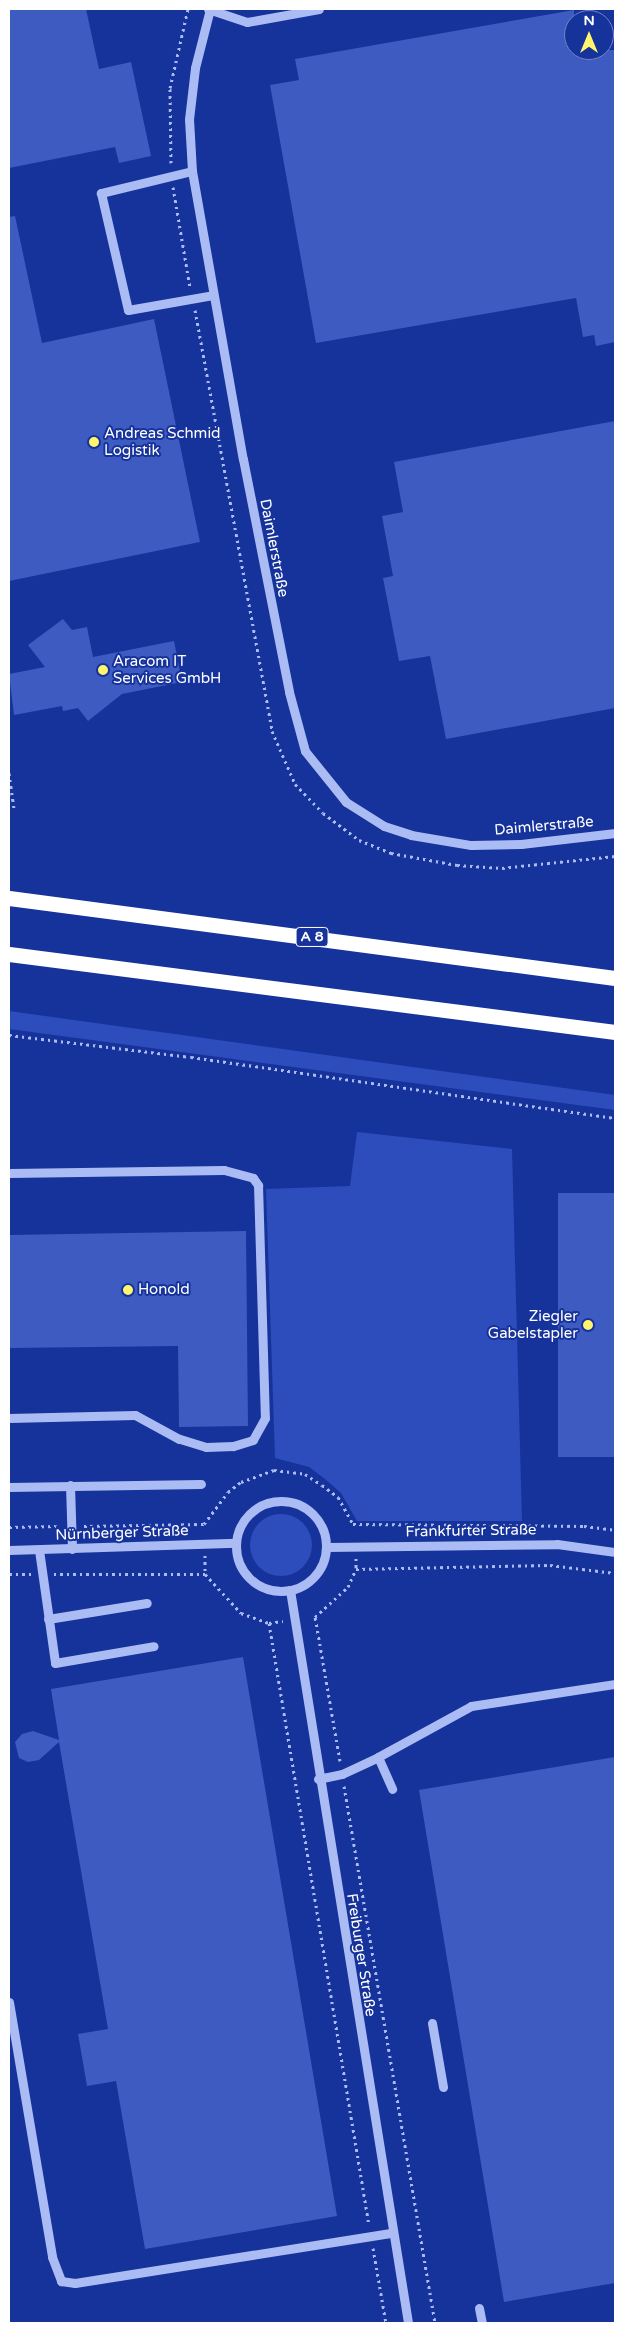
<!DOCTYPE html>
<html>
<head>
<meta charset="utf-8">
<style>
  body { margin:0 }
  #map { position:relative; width:624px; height:2332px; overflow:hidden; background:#16329b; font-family:"Varela Round",sans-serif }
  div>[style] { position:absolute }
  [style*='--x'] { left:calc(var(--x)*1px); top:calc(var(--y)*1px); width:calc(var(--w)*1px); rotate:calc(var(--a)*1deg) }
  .green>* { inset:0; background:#2c4dbb }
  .round { border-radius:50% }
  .building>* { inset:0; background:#3e5bc2; transform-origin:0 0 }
  .path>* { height:3px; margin-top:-1.5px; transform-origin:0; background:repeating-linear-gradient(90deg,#abbbf3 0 2.5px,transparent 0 6.5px) }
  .minor>* { height:9px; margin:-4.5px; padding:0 4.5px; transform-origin:4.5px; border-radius:4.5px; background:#abbbf3 }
  .minor>.ring { margin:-4.5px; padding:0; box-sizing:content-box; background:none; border:9px solid #abbbf3; border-radius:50% }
  .highway>* { height:15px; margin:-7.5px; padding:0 7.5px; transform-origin:7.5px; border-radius:7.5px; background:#fff }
  .dots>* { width:14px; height:14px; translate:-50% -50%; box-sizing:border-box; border:2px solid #16329b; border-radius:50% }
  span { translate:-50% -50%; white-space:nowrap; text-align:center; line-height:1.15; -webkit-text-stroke:4px #16329b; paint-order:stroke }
  .shield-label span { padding:1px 4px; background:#16329b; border:1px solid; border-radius:4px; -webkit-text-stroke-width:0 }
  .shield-label { font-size:14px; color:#fff; font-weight:700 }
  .poi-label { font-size:15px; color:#fff }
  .left { translate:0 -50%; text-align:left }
  .right { translate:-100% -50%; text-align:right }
  .street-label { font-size:15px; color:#fff }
  .frame { position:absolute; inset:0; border:10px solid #fff; pointer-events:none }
  .north { position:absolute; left:564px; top:10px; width:50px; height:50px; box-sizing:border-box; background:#16329b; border:1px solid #7384c3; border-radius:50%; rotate:0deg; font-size:14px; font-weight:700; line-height:20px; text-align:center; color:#fff }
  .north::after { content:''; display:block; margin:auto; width:18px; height:22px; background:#fff66d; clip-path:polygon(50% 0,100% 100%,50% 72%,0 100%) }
</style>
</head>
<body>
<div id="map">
  <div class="green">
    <i style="clip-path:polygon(9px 1011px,615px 1095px,615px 1110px,9px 1029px)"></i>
    <i style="clip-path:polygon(357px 1132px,512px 1149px,522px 1521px,357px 1521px,341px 1493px,325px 1479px,309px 1467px,275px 1458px,266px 1189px,350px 1186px)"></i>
    <i class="round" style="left:250px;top:1514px;width:62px;height:62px"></i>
  </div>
  <div class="building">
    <i style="clip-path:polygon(9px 9px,86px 9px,99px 69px,131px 62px,151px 156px,119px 163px,115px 147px,9px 168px)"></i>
    <i style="clip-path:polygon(574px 10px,574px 50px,615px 50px,615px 342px,596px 346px,594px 335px,583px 337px,576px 298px,316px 343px,270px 85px,299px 80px,295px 59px)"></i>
    <i style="clip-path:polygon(15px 216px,42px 343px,154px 319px,200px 542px,9px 581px,9px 217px)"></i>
    <i style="clip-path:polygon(615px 421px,615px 708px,446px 739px,430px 656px,399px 661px,383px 578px,393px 576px,382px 516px,403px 512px,394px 462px)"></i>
    <i style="clip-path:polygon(63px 619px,72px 630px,87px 627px,93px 657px,174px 641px,182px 682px,122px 694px,88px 721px,78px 708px,63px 711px,62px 706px,14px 715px,9px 674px,45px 667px,28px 645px)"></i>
    <i style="left:615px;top:1193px;width:264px;height:57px;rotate:90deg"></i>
    <i style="clip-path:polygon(246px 1231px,248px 1426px,179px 1427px,178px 1346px,9px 1348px,9px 1235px)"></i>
    <i style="clip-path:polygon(243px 1657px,337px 2216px,145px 2249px,116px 2081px,87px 2086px,78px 2034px,108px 2029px,59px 1742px,39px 1760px,28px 1762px,19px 1758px,15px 1742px,22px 1734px,33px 1731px,59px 1740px,51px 1689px)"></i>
    <i style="clip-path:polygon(615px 1757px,615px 2283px,504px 2302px,419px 1790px)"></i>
  </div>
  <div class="path">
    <i style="--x:171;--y:163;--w:75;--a:-90.8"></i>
    <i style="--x:170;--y:88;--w:81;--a:-77.2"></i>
    <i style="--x:173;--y:187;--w:101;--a:80.4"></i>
    <i style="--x:195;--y:310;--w:428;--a:79.6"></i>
    <i style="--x:272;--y:731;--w:58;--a:66.5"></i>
    <i style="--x:295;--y:784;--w:40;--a:46"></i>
    <i style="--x:323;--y:813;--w:45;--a:36.9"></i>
    <i style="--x:359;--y:840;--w:35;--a:22"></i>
    <i style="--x:391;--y:853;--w:67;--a:10.3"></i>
    <i style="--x:457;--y:865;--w:45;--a:3.8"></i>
    <i style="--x:502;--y:868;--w:114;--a:-6.1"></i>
    <i style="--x:9;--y:773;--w:35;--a:82"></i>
    <i style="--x:9;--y:1035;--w:183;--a:6.9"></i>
    <i style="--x:191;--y:1057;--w:428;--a:8.2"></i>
    <i style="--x:84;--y:1526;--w:120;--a:-1"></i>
    <i style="--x:204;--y:1524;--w:40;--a:-53"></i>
    <i style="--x:228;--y:1492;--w:16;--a:-38"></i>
    <i style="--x:241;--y:1482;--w:35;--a:-20"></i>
    <i style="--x:274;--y:1470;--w:31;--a:7"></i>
    <i style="--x:305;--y:1474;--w:20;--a:33"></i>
    <i style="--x:322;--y:1485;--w:20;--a:37"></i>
    <i style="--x:338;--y:1497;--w:31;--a:61"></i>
    <i style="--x:353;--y:1524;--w:231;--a:0.5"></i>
    <i style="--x:584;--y:1526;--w:31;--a:7"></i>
    <i style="--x:9;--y:1527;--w:51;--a:-1.1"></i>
    <i style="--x:205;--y:1555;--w:19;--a:90"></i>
    <i style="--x:356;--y:1558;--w:11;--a:90"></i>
    <i style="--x:9;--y:1574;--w:22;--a:0"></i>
    <i style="--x:54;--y:1574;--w:151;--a:0"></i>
    <i style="--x:205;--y:1574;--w:53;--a:47.3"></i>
    <i style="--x:241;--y:1613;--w:30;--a:20"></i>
    <i style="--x:269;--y:1623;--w:610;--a:80.57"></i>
    <i style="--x:269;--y:1623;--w:14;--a:-8"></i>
    <i style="--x:340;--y:1761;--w:146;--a:-99.8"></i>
    <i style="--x:315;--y:1617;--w:45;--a:-42.3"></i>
    <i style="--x:348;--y:1587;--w:20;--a:-66"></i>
    <i style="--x:356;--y:1569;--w:194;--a:-1.2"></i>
    <i style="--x:550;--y:1565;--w:65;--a:7"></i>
    <i style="--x:344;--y:1786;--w:545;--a:80.38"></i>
    <i style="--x:373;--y:2248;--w:76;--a:80.2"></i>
  </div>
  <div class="minor">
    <i style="--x:208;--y:9;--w:41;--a:18.4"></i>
    <i style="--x:247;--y:22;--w:73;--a:-10.2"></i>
    <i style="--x:210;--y:9;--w:61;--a:104.3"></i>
    <i style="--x:195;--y:68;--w:51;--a:96.7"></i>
    <i style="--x:189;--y:119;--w:52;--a:86.7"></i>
    <i style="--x:192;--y:171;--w:292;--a:80"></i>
    <i style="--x:243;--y:459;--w:237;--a:78.8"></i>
    <i style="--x:289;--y:692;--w:61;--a:74.8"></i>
    <i style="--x:305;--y:751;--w:65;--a:51.2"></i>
    <i style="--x:346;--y:802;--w:45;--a:32.3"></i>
    <i style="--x:384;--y:826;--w:28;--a:18"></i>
    <i style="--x:411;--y:835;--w:61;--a:9.5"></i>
    <i style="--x:471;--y:845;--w:50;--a:-1.1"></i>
    <i style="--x:521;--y:844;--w:95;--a:-6.7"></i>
    <i style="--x:192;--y:171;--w:94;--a:166.4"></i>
    <i style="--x:101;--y:193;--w:120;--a:77"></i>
    <i style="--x:128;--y:310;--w:86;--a:-10"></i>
    <i style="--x:9;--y:1173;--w:215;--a:-0.8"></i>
    <i style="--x:224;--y:1170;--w:30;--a:15"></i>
    <i style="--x:253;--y:1178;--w:9;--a:54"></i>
    <i style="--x:258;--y:1185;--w:233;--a:88.3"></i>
    <i style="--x:265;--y:1418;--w:25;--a:119"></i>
    <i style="--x:253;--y:1440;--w:21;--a:163"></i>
    <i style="--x:233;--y:1446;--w:27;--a:178"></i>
    <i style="--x:206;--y:1447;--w:28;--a:-163"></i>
    <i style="--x:179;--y:1439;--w:50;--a:-151.4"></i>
    <i style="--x:135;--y:1415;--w:126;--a:178.6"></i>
    <i style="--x:70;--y:1485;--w:64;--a:88.2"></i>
    <i style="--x:9;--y:1487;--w:192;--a:-0.9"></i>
    <i class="ring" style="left:236px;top:1501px;width:81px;height:81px"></i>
    <i style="--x:327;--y:1547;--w:230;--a:-0.7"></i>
    <i style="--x:557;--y:1544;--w:59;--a:7.9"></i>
    <i style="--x:9;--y:1550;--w:227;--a:-1.8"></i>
    <i style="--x:39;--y:1550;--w:114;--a:81.9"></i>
    <i style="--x:55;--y:1663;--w:100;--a:-9.7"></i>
    <i style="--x:290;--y:1590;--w:742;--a:80.85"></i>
    <i style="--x:48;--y:1619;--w:100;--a:-9.2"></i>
    <i style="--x:378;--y:1757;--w:35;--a:66"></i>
    <i style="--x:318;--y:1779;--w:25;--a:-12"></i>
    <i style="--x:342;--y:1774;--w:40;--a:-25"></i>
    <i style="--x:378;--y:1757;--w:106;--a:-28.7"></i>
    <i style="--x:471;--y:1706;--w:146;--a:-8.7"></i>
    <i style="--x:9;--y:2002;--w:259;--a:80.4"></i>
    <i style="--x:52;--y:2257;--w:26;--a:69"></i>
    <i style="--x:61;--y:2281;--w:14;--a:8"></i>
    <i style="--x:75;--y:2283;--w:321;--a:-9"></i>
    <i style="--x:432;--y:2023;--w:65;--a:80.2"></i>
    <i style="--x:479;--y:2308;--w:15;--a:79"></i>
  </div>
  <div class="highway">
    <i style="--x:9;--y:898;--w:611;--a:7.52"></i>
    <i style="--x:9;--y:954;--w:611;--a:7.33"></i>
  </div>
  <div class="dots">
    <i style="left:94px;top:442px;background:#fff66d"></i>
    <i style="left:103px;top:670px;background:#fff66d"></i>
    <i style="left:128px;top:1290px;background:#fff66d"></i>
    <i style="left:588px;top:1325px;background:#fff66d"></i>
  </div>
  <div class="shield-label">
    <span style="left:312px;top:937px">A 8</span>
  </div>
  <div class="poi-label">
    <span class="left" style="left:104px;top:442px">Andreas Schmid<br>Logistik</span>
    <span class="left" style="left:113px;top:670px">Aracom IT<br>Services GmbH</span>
    <span class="left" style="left:138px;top:1290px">Honold</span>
    <span class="right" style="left:578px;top:1325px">Ziegler<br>Gabelstapler</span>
  </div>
  <div class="street-label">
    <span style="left:274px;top:548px;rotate:79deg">Daimlerstraße</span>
    <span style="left:544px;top:826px;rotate:-5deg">Daimlerstraße</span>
    <span style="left:471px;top:1531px;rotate:-1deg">Frankfurter Straße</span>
    <span style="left:122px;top:1533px;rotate:-2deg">Nürnberger Straße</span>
    <span style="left:361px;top:1955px;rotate:81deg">Freiburger Straße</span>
  </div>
  <div class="frame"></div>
  <div class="north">N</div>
</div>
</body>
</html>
